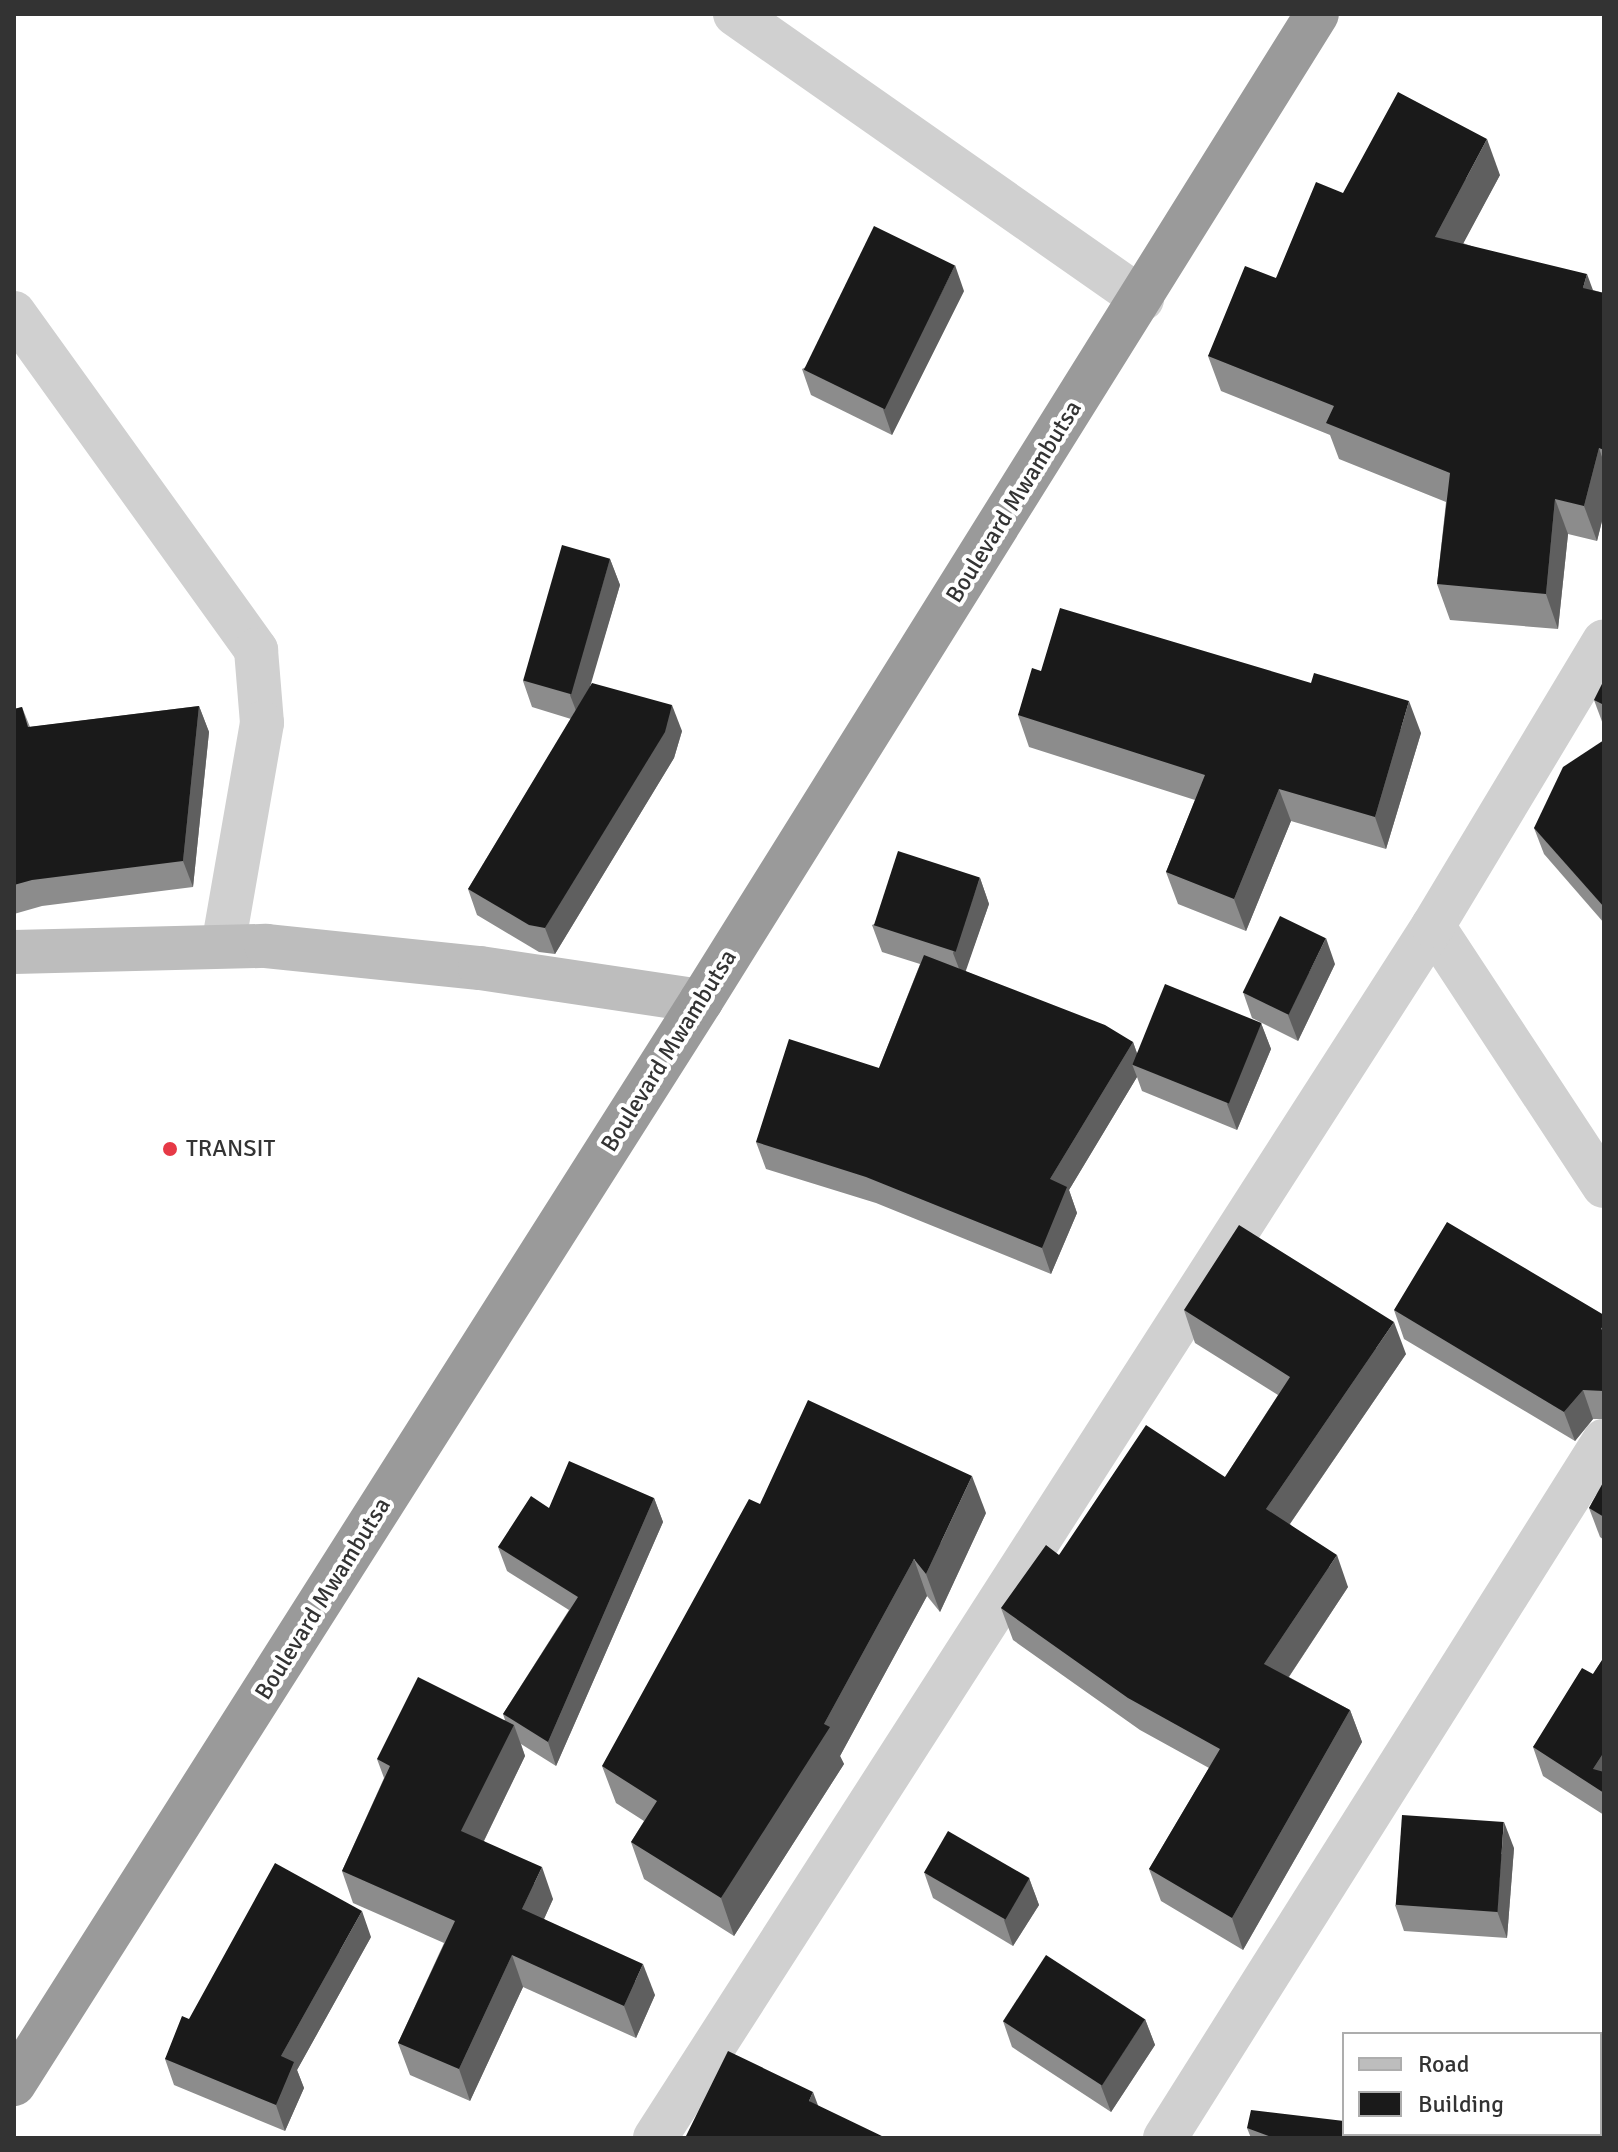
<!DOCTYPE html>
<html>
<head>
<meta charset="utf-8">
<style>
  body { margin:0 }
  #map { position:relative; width:1618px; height:2152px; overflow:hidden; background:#fff; font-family:Signika,sans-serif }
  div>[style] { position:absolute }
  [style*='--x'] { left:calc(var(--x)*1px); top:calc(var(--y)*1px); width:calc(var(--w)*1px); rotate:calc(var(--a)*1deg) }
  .street>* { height:44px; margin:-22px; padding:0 22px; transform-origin:22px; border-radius:22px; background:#d0d0d0 }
  .secondary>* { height:44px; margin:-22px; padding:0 22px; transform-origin:22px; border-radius:22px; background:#bdbdbd }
  .highway>* { height:44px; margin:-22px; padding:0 22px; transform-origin:22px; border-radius:22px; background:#9a9a9a }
  .wall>* { inset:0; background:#8c8c8c }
  .shaded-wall>* { inset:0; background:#5f5f5f }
  .building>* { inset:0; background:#1a1a1a; transform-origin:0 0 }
  .dots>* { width:22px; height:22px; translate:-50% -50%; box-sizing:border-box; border:4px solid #fff; border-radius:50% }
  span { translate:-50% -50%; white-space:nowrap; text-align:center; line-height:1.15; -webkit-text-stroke:8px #fff; paint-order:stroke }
  .street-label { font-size:24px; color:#333 }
  .poi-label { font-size:24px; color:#333 }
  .left { translate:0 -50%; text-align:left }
  .frame { position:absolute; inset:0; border:16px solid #333; pointer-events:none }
  .legend { position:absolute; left:1342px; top:2032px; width:260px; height:104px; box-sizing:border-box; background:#fff; border:2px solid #adadad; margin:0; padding:10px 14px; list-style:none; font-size:24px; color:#333 }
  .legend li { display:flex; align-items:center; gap:16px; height:40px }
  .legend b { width:40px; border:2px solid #adadad }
</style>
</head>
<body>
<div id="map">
  <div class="street">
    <i style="--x:735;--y:14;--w:497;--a:35"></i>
    <i style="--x:14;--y:313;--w:415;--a:54.3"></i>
    <i style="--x:256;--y:650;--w:73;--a:85.3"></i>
    <i style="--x:262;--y:723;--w:226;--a:99.9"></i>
    <i style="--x:1433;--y:926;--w:311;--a:56.7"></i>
    <i style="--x:655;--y:2138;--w:1440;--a:-57.3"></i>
    <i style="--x:1433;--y:926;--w:332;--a:-59"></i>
    <i style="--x:1165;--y:2138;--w:824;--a:-57.8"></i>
  </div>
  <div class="secondary">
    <i style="--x:14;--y:952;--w:252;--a:-1.4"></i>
    <i style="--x:266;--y:946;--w:215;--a:5.9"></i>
    <i style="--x:480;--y:968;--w:223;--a:8.5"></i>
  </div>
  <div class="highway">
    <i style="--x:14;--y:2084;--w:1283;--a:-57.61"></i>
    <i style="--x:701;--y:1001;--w:1163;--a:-58.03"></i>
  </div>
  <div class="wall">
    <i style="clip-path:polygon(1500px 175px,1463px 243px,1593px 290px,1604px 293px,1604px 513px,1597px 541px,1568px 534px,1558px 629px,1450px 620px,1437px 584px,1446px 502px,1339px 459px,1330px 435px,1221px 391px,1208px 356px,1276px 278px,1343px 193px)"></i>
    <i style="clip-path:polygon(964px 291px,892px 435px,811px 395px,802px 369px)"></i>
    <i style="clip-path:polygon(610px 559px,620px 585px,589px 688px,682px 731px,674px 758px,555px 954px,539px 952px,477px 915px,468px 889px,571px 719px,532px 707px,523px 681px)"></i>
    <i style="clip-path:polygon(1041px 671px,1421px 733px,1386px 849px,1291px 821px,1246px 931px,1178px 904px,1166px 872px,1195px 800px,1029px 747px,1018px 715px)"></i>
    <i style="clip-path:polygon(1604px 680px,1604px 727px,1594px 700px)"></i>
    <i style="clip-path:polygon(199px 706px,209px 732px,193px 887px,42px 906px,14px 914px,14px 709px,22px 707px,30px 727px)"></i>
    <i style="clip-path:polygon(1604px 740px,1604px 923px,1544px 854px,1534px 828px)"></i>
    <i style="clip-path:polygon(980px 878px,989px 904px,965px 971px,1133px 1042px,1137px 1053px,1261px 1023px,1271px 1049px,1237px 1130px,1142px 1091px,1137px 1077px,1069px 1190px,1077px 1213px,1051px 1274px,876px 1203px,766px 1169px,756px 1142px,879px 1068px,920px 964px,882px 952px,872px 925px)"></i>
    <i style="clip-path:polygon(1335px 964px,1298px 1041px,1252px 1018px,1243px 992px)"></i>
    <i style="clip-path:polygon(1184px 1310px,1406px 1354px,1290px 1524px,1348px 1587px,1289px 1677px,1350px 1710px,1362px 1742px,1243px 1950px,1161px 1901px,1149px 1869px,1209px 1768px,1140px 1730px,1013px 1640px,1001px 1608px,1059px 1555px,1225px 1477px,1278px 1395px,1195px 1343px)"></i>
    <i style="clip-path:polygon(1394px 1310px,1604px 1315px,1604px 1419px,1593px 1419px,1575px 1441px,1404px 1339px)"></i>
    <i style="clip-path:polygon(1604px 1481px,1604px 1540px,1600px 1537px,1589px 1508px)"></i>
    <i style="clip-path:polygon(654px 1498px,663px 1522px,556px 1766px,521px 1744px,525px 1756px,484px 1841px,553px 1899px,544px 1919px,655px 1995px,636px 2038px,523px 1987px,470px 2101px,410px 2075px,398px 2043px,444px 1943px,353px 1903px,342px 1871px,384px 1778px,377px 1759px,505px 1720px,503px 1714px,569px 1610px,507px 1571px,498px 1547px,549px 1508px)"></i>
    <i style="clip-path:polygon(986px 1513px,940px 1612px,927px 1596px,840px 1756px,844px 1764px,734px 1936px,644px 1879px,631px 1842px,644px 1821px,616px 1803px,602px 1766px)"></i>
    <i style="clip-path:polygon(1604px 1657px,1604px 1815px,1543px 1776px,1533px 1747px,1593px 1674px)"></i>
    <i style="clip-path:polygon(1514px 1848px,1507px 1938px,1404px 1931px,1395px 1905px)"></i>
    <i style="clip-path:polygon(924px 1872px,1029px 1878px,1039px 1905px,1013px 1946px,933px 1898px)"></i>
    <i style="clip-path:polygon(371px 1937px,297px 2070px,304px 2088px,285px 2131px,174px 2085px,165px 2059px,189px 2019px)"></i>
    <i style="clip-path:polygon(1145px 2019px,1155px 2045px,1111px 2112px,1012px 2047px,1003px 2021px)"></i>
    <i style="clip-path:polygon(1247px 2128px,1344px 2134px,1566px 2134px,1564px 2138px,1251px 2138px)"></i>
  </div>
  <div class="shaded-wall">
    <i style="clip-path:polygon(1487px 139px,1500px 175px,1448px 272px,1435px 237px)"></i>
    <i style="clip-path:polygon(955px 265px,964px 291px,892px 435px,883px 409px)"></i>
    <i style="clip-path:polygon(1587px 274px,1600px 309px,1583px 288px)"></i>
    <i style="clip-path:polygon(1599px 448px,1604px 463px,1604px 513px,1597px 541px,1584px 506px)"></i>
    <i style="clip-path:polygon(1555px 499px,1568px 534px,1558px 629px,1546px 594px)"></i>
    <i style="clip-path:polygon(610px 559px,620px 585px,580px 721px,570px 695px)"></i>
    <i style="clip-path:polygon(1409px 701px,1421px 733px,1386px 849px,1375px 817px)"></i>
    <i style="clip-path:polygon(672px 705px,682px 731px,674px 758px,555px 954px,545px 928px)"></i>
    <i style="clip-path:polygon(199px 706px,209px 732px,193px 887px,183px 861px)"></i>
    <i style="clip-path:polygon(1279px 789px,1291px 821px,1246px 931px,1234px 899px)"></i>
    <i style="clip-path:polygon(980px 878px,989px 904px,963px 979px,953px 953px)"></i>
    <i style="clip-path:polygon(1326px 938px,1335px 964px,1298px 1041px,1288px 1015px)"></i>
    <i style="clip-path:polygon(1261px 1023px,1271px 1049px,1237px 1130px,1227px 1104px)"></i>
    <i style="clip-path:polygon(1133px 1042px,1142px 1068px,1132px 1064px,1137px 1077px,1069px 1190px,1077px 1213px,1051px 1274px,1042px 1248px,1050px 1179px)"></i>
    <i style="clip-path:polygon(1394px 1322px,1406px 1354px,1278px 1541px,1266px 1509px)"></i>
    <i style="clip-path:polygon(1583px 1390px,1593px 1419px,1575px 1441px,1564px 1412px)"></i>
    <i style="clip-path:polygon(972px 1476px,986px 1513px,940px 1612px,926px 1574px)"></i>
    <i style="clip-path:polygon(654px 1498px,663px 1522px,556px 1766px,548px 1742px)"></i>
    <i style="clip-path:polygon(1337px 1555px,1348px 1587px,1276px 1696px,1264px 1664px)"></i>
    <i style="clip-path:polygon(914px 1559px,927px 1596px,840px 1756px,844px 1764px,734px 1936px,721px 1898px,824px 1724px)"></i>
    <i style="clip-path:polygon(1350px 1710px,1362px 1742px,1243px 1950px,1232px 1918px)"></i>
    <i style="clip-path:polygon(514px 1725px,525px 1756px,473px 1863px,461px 1831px)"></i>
    <i style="clip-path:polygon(1604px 1752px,1604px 1793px,1593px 1769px)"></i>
    <i style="clip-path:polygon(1504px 1822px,1514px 1848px,1507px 1938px,1497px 1911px)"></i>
    <i style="clip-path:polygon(542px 1867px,553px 1899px,534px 1941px,522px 1909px)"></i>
    <i style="clip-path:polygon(1029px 1878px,1039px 1905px,1013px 1946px,1004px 1920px)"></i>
    <i style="clip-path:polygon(362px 1911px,371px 1937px,297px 2070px,304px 2088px,285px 2131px,276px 2105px,281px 2056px)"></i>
    <i style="clip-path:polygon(512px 1955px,523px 1987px,470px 2101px,459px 2069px)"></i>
    <i style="clip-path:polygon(643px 1964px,655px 1995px,636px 2038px,624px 2006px)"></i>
    <i style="clip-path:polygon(1145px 2019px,1155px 2045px,1111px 2112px,1101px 2086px)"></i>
    <i style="clip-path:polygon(813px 2092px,825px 2124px,809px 2101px)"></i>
    <i style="clip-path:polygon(1547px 2134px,1566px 2134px,1564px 2138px,1545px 2138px)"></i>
  </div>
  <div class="building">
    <i style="clip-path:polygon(1398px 92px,1487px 139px,1435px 237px,1587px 274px,1583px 288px,1604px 293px,1604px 450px,1599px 448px,1584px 506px,1555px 499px,1546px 594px,1437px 584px,1450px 473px,1326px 423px,1334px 406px,1208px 356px,1245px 266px,1276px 278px,1316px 182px,1343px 193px)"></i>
    <i style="left:874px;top:226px;width:90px;height:160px;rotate:26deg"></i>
    <i style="left:562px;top:545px;width:50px;height:141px;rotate:16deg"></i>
    <i style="clip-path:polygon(1060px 608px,1311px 683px,1314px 673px,1409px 701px,1375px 817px,1279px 789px,1234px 899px,1166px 872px,1205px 775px,1018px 715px,1032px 668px,1041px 671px)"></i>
    <i style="clip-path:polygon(1604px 680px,1604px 705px,1594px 700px)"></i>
    <i style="clip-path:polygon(592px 683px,672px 705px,665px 732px,545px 928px,529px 925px,468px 889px)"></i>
    <i style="clip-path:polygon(199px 706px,183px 861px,32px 880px,14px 885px,14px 709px,22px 707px,28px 727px)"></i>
    <i style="clip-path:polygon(1604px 740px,1604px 907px,1534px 828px,1563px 767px)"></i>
    <i style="left:898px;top:851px;width:86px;height:78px;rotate:18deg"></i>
    <i style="left:1280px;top:916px;width:51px;height:85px;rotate:26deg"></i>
    <i style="clip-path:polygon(924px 955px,1105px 1025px,1133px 1042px,1050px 1179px,1067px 1187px,1042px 1248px,866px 1177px,756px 1142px,789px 1039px,879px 1068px)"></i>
    <i style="left:1165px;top:984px;width:104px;height:87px;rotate:22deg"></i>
    <i style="clip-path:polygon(1447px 1222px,1604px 1315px,1604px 1324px,1601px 1329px,1604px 1331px,1604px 1391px,1583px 1390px,1564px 1412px,1394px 1310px)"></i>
    <i style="clip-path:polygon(1239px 1225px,1394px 1322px,1266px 1509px,1337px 1555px,1264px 1664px,1350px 1710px,1232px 1918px,1149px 1869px,1220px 1749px,1128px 1698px,1001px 1608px,1046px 1545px,1059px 1555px,1146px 1425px,1225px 1477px,1290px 1377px,1184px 1310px)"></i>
    <i style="clip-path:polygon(808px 1400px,972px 1476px,926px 1574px,914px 1559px,824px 1724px,830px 1727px,721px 1898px,631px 1842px,657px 1801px,602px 1766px,749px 1499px,760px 1504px)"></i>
    <i style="clip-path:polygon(569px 1461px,654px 1498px,548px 1742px,503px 1714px,578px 1597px,498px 1547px,531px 1496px,549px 1508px)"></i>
    <i style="clip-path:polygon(1604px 1481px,1604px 1517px,1589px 1508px)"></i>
    <i style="clip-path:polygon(1604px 1657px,1604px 1752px,1593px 1769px,1604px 1772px,1604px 1793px,1533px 1747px,1582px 1668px,1593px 1674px)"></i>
    <i style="clip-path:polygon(418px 1677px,514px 1725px,461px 1831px,542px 1867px,522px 1909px,643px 1964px,624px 2006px,512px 1955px,459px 2069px,398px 2043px,455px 1921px,342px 1871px,390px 1766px,377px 1759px)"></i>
    <i style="left:1402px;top:1815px;width:102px;height:90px;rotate:4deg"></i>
    <i style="left:948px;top:1831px;width:94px;height:48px;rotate:30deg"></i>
    <i style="clip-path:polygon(275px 1863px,362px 1911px,281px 2056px,294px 2062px,276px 2105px,165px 2059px,182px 2016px,189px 2019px)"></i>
    <i style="left:1046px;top:1955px;width:118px;height:79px;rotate:33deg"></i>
    <i style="clip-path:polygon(728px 2051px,813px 2092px,809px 2101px,886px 2138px,685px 2138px)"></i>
    <i style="clip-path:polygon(1251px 2110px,1344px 2121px,1344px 2134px,1547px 2134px,1545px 2138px,1274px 2138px,1247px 2128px)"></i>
  </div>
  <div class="dots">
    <i style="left:170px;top:1149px;background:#e63946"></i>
  </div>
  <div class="street-label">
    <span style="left:1014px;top:502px;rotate:-58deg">Boulevard Mwambutsa</span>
    <span style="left:669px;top:1051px;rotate:-58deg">Boulevard Mwambutsa</span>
    <span style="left:323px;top:1599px;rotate:-58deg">Boulevard Mwambutsa</span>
  </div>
  <div class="poi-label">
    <span class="left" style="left:186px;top:1149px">TRANSIT</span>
  </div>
  <div class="frame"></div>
  <ul class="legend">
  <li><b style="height:10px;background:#bdbdbd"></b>Road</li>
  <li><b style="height:22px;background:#1a1a1a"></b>Building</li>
  </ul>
</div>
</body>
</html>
